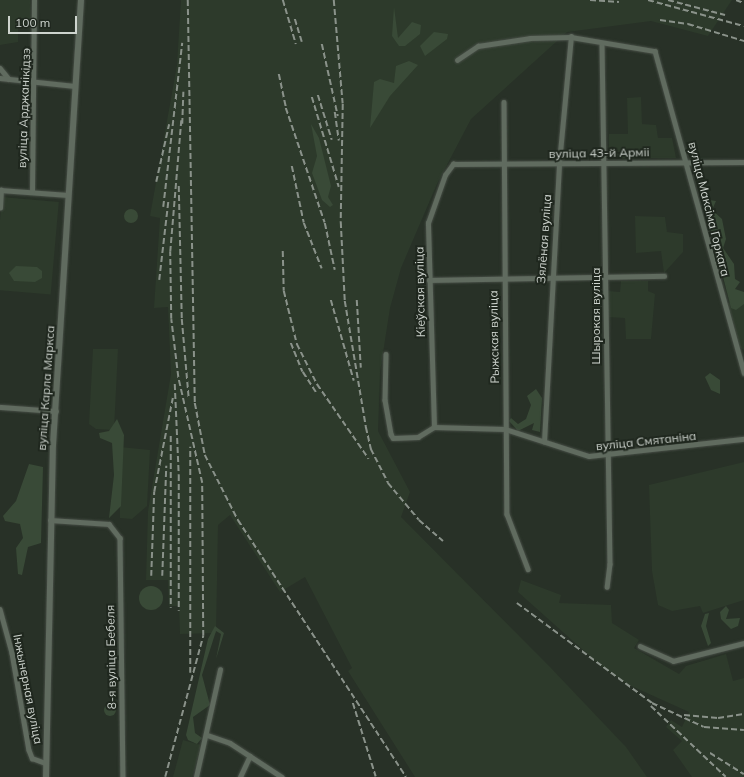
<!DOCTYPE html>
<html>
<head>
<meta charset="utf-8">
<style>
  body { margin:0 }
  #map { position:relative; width:744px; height:777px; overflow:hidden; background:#283127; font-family:Mulish,sans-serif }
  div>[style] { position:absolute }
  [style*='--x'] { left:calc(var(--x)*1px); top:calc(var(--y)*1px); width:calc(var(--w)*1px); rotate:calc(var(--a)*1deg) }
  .built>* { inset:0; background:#2d3a2b; transform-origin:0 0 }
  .green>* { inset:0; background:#394a37 }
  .round { border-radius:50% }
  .roads { filter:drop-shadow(0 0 1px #464d45) drop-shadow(0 0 1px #464d45) }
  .minor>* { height:4.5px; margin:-2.25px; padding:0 2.25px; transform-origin:2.25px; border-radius:2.25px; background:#606b5f }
  .secondary>* { height:6px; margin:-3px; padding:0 3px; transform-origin:3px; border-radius:3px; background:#606b5f }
  .rail>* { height:1.5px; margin-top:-0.75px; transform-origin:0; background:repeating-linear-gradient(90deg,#8a928a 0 6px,transparent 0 9px) }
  span { translate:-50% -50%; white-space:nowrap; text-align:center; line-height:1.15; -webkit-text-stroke:4px #1f271e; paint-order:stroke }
  .street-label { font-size:12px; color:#ced4ce }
  .scale { position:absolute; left:8px; top:16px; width:69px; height:18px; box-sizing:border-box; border:2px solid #ced4ce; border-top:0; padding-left:5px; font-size:12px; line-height:14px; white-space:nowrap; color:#ced4ce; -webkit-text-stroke:3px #1f271e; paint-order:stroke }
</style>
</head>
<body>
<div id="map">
  <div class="built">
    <i style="clip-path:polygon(0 0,30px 0,31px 24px,18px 24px,18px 42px,0 45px)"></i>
    <i style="clip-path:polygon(181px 0,732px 0,708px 36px,651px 21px,567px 32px,471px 119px,437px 184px,401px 268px,390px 308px,380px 372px,378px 431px,410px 492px,401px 517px,550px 667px,626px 747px,647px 777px,415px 777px,348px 671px,352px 668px,305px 577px,280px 592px,230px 515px,218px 525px,216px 633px,180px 634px,179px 606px,169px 606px,168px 580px,146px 580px,148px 511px,171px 374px,168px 307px,154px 308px,160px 218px,150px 216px,177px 65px)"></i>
    <i style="clip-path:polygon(641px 97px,642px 124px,656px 125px,658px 138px,672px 138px,676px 158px,609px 158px,609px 134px,628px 134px,627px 98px)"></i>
    <i style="left:2px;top:197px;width:57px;height:93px;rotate:5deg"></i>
    <i style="clip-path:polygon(635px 216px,665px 217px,667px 232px,683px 234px,683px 252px,664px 273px,661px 251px,636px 253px)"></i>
    <i style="clip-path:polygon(621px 281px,648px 281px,648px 291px,655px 294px,651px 339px,626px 339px,625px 318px,608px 317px,608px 291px,620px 292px)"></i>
    <i style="clip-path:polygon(744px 299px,744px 350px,739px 347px,727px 303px)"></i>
    <i style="clip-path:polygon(93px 349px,118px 349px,114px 430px,96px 429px,89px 424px)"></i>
    <i style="clip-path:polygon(120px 447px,150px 450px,147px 506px,132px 519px,120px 518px)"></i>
    <i style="clip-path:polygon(744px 462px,744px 600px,703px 613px,700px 606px,672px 611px,658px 605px,652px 571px,649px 485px)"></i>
    <i style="clip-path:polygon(521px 580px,561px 595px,559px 603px,611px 605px,612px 623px,639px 640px,634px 648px,679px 674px,686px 666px,726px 654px,733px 681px,744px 678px,744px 777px,692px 777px,673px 750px,682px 741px,666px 727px,671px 720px,682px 727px,689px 712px,627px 684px,601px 666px,518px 592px)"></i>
    <i style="clip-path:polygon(183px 740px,201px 745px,192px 777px,173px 777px)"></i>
  </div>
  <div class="green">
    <i style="clip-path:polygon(394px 7px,398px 38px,412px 22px,421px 25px,420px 34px,405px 46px,399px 46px,392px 36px)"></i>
    <i style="clip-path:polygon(434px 32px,448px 34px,447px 39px,425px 56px,420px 46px)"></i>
    <i style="clip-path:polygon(409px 61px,418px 65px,390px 96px,370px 128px,374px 82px,380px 79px,394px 83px,396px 66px)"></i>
    <i style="clip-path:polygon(311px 124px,319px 138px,331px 186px,328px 197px,333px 205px,330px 207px,322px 200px,312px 173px,317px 156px)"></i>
    <i style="clip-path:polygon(709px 200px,716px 201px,712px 210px,722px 219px,726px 239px,723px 248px,734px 264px,735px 279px,740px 282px,735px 289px,744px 292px,744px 304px,736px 310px,731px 308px,708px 218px,706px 204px)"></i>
    <i class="round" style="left:124px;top:209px;width:14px;height:14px"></i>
    <i style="clip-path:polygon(16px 266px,37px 267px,42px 271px,42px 278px,35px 282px,14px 281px,9px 273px)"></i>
    <i style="clip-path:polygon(710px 373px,720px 380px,720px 394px,711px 390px,705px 377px)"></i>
    <i style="clip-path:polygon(536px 389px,542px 398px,540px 432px,532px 430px,534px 423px,518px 431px,509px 421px,511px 418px,518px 424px,526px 419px,531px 405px,527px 396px)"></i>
    <i style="clip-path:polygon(117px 419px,124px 435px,121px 506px,109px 518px,114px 475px,112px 443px,100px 438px,99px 433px,109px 431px)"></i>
    <i style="clip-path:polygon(29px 464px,43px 467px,41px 543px,28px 547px,22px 575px,18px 574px,16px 548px,23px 538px,20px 524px,5px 521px,3px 516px,16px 501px)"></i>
    <i class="round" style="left:139px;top:586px;width:24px;height:24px"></i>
    <i style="clip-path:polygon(726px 606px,729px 610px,726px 619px,740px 618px,738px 626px,731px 629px,721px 619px,720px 612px)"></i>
    <i style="clip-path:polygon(709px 613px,706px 626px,711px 643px,708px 646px,701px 626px,705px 614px)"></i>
    <i style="clip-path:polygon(215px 626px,224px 633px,216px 659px,221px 634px,216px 631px,202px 675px,210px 705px,193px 717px,195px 733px,202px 738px,197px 744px,188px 740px,186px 735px,208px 639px)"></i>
    <i class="round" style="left:104px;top:704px;width:12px;height:12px"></i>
  </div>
  <div class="roads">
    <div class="minor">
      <i style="--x:602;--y:44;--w:520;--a:89.12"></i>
      <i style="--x:610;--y:564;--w:23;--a:97"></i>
      <i style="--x:457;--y:60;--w:25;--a:-34"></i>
      <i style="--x:478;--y:46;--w:53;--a:-8.7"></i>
      <i style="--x:530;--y:38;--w:41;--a:-1.4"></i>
      <i style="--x:571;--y:37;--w:85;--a:9.5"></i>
      <i style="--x:655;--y:51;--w:334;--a:74.5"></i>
      <i style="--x:0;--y:68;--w:14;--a:51"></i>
      <i style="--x:0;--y:78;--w:75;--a:6.1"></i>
      <i style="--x:504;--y:102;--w:412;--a:89.6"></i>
      <i style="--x:507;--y:514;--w:59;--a:69.1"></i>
      <i style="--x:0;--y:190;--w:68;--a:4.2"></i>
      <i style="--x:32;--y:192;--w:192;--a:-89.4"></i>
      <i style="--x:0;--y:208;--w:18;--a:-87"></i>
      <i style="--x:429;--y:280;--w:235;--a:-1"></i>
      <i style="--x:386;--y:354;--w:46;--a:91.2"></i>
      <i style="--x:385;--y:400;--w:35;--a:80"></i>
      <i style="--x:391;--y:434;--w:4;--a:63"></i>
      <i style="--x:393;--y:438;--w:25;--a:-2"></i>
      <i style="--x:418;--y:437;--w:19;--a:-32"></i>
      <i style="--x:0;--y:407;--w:56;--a:4.1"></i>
      <i style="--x:434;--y:427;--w:204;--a:-91.7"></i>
      <i style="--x:428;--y:223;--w:51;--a:-70.5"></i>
      <i style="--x:445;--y:175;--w:14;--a:-54"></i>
      <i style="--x:453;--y:164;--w:291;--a:-0.4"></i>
      <i style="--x:434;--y:427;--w:71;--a:1.6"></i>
      <i style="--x:505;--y:429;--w:88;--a:17.8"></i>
      <i style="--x:589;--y:456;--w:156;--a:-6.3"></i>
      <i style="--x:544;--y:442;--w:279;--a:-86.9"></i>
      <i style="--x:559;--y:163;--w:127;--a:-84.6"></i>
      <i style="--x:50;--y:520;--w:59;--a:3.9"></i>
      <i style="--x:109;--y:524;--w:18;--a:52"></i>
      <i style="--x:120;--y:538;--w:239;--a:89.3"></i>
      <i style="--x:0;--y:609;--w:46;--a:74.7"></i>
      <i style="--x:12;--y:653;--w:98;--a:80.1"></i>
      <i style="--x:29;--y:750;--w:9;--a:69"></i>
      <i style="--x:32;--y:758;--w:15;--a:20"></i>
      <i style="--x:640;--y:646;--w:36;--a:24"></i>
      <i style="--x:673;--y:661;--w:73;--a:-14.2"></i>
      <i style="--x:207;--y:735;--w:24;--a:19"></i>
      <i style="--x:230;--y:743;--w:62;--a:33.2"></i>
      <i style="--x:196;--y:777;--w:110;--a:-77.4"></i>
      <i style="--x:240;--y:777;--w:23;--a:-65"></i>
    </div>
    <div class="secondary">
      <i style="--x:46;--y:777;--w:332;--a:-88.8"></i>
      <i style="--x:53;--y:445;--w:446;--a:-86.4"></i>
    </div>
  </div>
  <div class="rail">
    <i style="--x:188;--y:0;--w:403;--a:89"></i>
    <i style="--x:195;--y:403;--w:53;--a:79.1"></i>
    <i style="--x:205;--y:455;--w:73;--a:63.1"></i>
    <i style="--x:238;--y:520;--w:307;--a:56.8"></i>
    <i style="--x:283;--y:0;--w:46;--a:73.5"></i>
    <i style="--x:334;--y:0;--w:104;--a:85.1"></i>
    <i style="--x:343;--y:104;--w:118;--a:91"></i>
    <i style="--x:341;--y:222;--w:79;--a:87.1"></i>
    <i style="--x:345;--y:301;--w:128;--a:80.5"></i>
    <i style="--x:366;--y:427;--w:23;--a:77"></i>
    <i style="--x:371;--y:449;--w:38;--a:63"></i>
    <i style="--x:388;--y:483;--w:48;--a:50"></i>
    <i style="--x:419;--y:520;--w:32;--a:41"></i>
    <i style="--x:590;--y:0;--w:29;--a:4"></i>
    <i style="--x:648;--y:0;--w:99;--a:15.2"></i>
    <i style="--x:668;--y:0;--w:59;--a:14.7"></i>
    <i style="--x:736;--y:0;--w:9;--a:21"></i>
    <i style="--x:295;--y:19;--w:24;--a:73"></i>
    <i style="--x:660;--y:20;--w:28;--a:8"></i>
    <i style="--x:688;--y:24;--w:59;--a:16.9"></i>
    <i style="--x:322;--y:44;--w:74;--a:77.5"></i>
    <i style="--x:279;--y:74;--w:35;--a:78"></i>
    <i style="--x:286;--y:108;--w:121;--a:71.3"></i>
    <i style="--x:325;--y:223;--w:48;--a:78"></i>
    <i style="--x:318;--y:95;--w:47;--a:72.7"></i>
    <i style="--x:312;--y:97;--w:94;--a:73.3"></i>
    <i style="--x:335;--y:112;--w:29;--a:82"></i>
    <i style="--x:182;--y:124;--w:32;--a:-88"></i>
    <i style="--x:292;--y:166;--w:58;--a:78.1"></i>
    <i style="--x:304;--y:223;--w:49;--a:68.6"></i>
    <i style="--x:156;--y:182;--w:59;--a:-77.4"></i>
    <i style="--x:179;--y:186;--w:133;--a:88.7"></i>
    <i style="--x:182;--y:319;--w:80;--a:85"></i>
    <i style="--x:163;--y:207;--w:165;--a:-83.4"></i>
    <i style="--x:283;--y:251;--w:40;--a:88.6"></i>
    <i style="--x:284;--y:291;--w:55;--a:76.2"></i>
    <i style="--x:297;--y:344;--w:45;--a:63.4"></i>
    <i style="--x:317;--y:384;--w:91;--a:55.3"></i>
    <i style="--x:159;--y:280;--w:79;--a:-83.4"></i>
    <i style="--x:331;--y:300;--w:84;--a:74.1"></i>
    <i style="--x:357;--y:300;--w:68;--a:86.6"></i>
    <i style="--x:291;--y:343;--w:31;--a:68"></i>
    <i style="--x:303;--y:372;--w:24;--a:57"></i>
    <i style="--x:175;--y:384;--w:91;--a:87.5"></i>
    <i style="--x:179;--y:475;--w:136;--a:90"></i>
    <i style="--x:171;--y:436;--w:172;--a:90"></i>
    <i style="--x:151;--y:576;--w:84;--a:-88"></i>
    <i style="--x:154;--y:492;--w:98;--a:-78.8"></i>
    <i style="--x:162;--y:576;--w:110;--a:-87.9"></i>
    <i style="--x:517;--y:603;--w:168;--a:36.5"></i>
    <i style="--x:652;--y:703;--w:57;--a:24.8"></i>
    <i style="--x:704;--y:727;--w:40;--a:4.3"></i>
    <i style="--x:190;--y:673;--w:226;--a:-90"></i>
    <i style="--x:353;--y:703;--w:77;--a:72.7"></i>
    <i style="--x:651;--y:706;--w:103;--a:43.4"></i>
    <i style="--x:684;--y:715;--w:34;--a:5"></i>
    <i style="--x:718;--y:718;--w:26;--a:-9"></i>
    <i style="--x:710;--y:753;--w:40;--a:32"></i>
    <i style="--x:165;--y:777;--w:146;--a:-74.9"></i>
    <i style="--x:203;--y:636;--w:153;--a:-90.4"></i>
    <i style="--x:202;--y:483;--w:109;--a:-102.8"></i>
    <i style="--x:178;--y:377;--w:58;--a:-96.9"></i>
    <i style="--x:171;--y:319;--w:67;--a:-90.9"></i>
    <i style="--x:170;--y:252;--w:132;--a:-85.2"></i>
  </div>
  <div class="street-label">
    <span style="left:24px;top:108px;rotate:-88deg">вуліца Арджанікідзэ</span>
    <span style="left:599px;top:153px;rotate:-1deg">вуліца 43-й Арміі</span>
    <span style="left:709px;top:209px;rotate:76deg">вуліца Максіма Горкага</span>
    <span style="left:544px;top:239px;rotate:-86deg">Зялёная вуліца</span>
    <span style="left:420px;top:292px;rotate:-91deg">Кіеўская вуліца</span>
    <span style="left:596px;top:316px;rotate:-90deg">Шырокая вуліца</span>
    <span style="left:494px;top:337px;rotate:-91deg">Рыжская вуліца</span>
    <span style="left:46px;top:388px;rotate:-86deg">вуліца Карла Маркса</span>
    <span style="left:646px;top:441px;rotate:-6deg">вуліца Смятаніна</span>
    <span style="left:111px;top:657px;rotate:-91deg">8-я вуліца Бебеля</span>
    <span style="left:28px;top:689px;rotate:79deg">Інжынерная вуліца</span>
  </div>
  <div class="scale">100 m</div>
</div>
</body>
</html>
